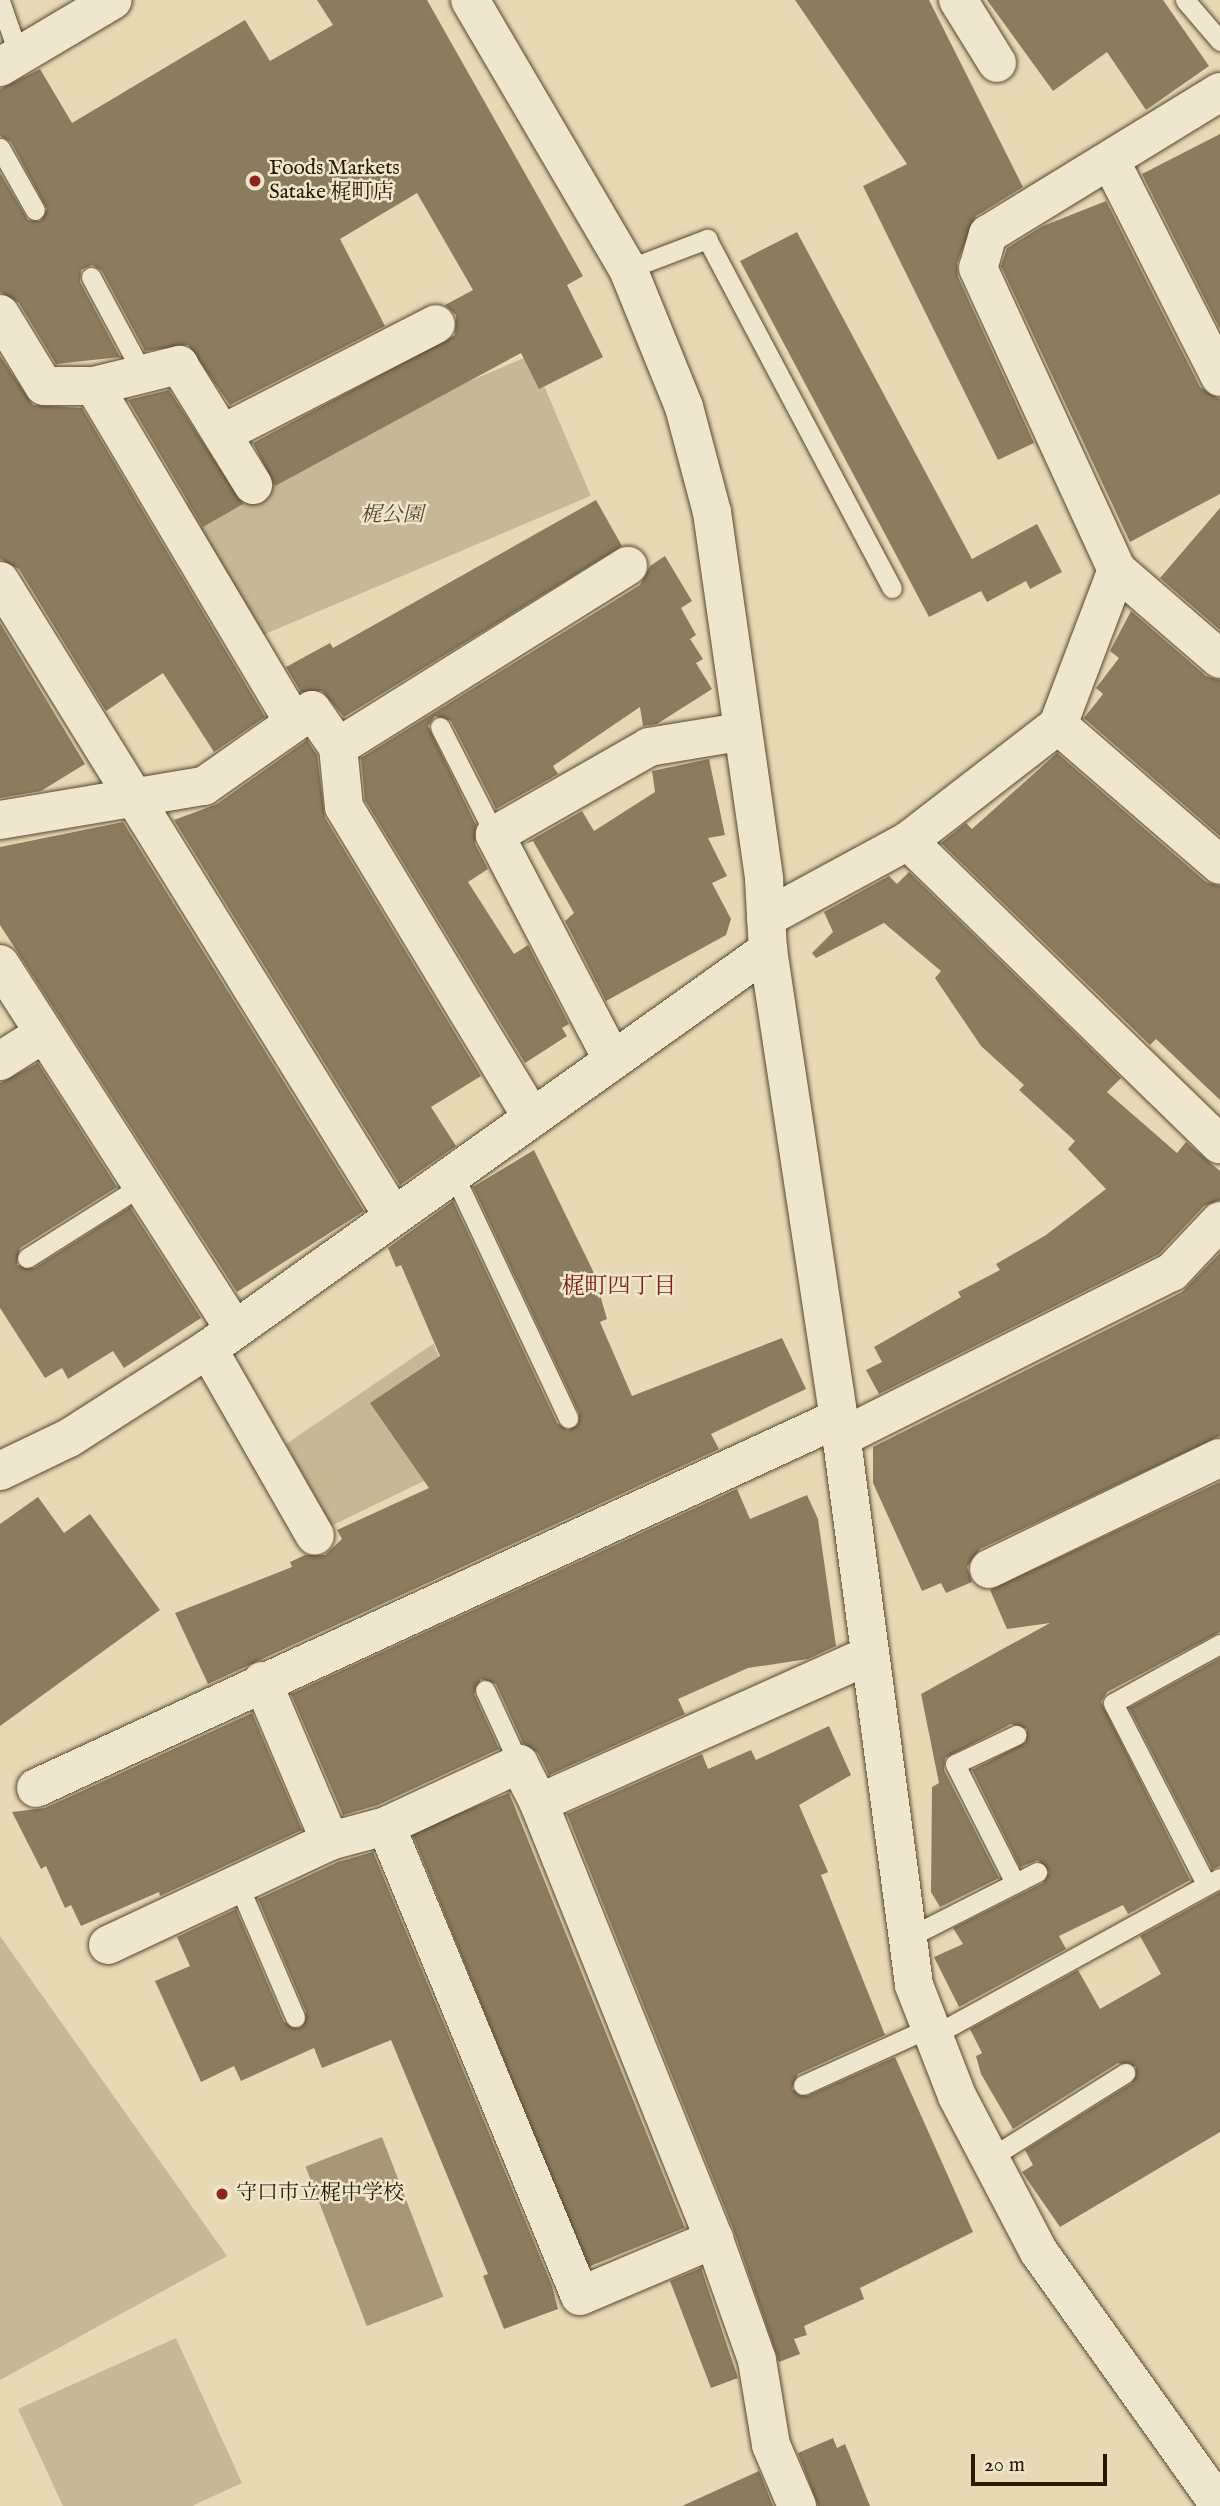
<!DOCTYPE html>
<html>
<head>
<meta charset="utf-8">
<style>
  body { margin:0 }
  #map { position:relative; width:1220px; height:2506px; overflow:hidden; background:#e7d9b3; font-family:"IM FELL English","Noto Serif JP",serif }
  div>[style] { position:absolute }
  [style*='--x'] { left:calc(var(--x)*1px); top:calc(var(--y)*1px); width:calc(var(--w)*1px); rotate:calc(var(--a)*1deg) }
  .green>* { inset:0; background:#c7b895; transform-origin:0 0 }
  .water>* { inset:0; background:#a79776; transform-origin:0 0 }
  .building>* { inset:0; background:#8c7c5e; transform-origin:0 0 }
  .roads { filter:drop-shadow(0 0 2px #59482e) drop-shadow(0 0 2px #59482e) }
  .service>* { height:19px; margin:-9.5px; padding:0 9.5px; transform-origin:9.5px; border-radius:9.5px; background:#efe6ce }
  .minor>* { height:38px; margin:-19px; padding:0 19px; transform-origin:19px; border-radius:19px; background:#efe6ce }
  .tertiary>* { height:38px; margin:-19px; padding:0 19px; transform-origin:19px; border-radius:19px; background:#efe6ce }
  .dots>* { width:19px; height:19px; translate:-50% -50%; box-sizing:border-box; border:4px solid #efe6ce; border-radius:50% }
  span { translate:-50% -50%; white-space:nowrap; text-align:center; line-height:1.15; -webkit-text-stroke:5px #efe6ce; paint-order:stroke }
  .poi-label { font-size:21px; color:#2a1801 }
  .left { translate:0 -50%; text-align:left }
  .park-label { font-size:21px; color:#59482d; font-style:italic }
  .neighbourhood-label { font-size:23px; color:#7a1f14 }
  .scale { position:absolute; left:971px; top:2454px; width:136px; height:32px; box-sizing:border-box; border:4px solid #2a1801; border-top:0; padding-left:9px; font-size:21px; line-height:24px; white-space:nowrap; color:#2a1801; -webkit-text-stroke:5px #efe6ce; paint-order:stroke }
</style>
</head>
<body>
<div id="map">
  <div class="green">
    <i style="left:531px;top:355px;width:153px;height:375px;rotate:67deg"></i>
    <i style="clip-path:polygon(433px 1344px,484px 1452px,331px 1526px,286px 1444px)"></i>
    <i style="clip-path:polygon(0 1936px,227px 2256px,0 2380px)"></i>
    <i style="clip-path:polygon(176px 2338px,242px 2483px,192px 2506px,63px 2506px,18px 2409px)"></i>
  </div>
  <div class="water">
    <i style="left:382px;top:2137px;width:171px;height:82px;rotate:69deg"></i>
  </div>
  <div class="building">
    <i style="clip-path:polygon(317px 0,427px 0,583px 276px,567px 285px,603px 357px,539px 389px,521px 353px,275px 486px,253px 443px,455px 335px,456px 315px,445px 305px,473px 290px,417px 193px,340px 239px,385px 326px,230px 405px,188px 345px,145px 351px,102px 271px,92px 265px,81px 270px,80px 282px,120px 357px,56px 364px,19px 303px,0 292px,0 173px,28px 220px,40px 221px,47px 209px,11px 142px,0 136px,0 89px,40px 69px,72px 123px,245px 20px,270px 61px,333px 25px)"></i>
    <i style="clip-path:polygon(795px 0,929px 0,1023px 187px,976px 216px,957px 263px,958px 277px,1034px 443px,998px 460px,863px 186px,907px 164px)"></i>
    <i style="clip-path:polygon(987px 0,1163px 0,1209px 66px,1146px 110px,1107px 52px,1053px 91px)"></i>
    <i style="clip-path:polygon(1220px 134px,1220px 329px,1142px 174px)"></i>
    <i style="clip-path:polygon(1106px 201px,1200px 387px,1220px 399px,1220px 494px,1130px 542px,1001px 266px,1007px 248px,1043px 226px)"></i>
    <i style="clip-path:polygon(797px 232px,972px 559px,1037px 524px,1062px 572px,1030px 589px,1026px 581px,987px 602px,981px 591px,929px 617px,740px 261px)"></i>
    <i style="clip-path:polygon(0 356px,33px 405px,82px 408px,265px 717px,214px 752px,163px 673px,106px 711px,19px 569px,0 559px)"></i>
    <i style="clip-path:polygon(169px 390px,243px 504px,203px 527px,128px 400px)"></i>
    <i style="clip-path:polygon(596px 500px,622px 546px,344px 717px,322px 691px,301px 692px,286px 667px,330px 643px,333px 648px)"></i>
    <i style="clip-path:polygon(1220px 508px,1220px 630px,1160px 578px)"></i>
    <i style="clip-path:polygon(665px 556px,692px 601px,681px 608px,696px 635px,690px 639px,703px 659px,696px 663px,712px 689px,657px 724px,643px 726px,640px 707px,553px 766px,558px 774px,496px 809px,451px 721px,435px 716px,428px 726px,476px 825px,475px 844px,488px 869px,468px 882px,514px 954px,528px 945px,569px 1024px,562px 1028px,567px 1036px,525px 1063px,365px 800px,361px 758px,640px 585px,650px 566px)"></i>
    <i style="clip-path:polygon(1131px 611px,1206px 676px,1220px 680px,1220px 836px,1084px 718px,1103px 694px,1096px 688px,1119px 658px,1110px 651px)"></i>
    <i style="clip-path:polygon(0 623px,85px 764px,41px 791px,0 798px)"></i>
    <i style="clip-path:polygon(307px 740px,317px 755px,325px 818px,481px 1076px,431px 1107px,456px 1146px,400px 1185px,174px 820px,217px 804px)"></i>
    <i style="clip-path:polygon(1057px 753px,1206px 882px,1220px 886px,1220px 1100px,1156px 1039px,1150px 1045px,941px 843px,966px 823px,972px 829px)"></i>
    <i style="clip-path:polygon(709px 759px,725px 835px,708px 838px,727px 876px,712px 883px,731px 919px,726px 935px,606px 1001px,565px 921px,574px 913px,533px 841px,524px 844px,582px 811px,594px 831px,655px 792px,652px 771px)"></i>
    <i style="clip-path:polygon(123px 822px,364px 1211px,237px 1292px,0 925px,0 847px)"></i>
    <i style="clip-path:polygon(909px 872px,1121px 1078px,1107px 1092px,1177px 1153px,1186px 1142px,1220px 1171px,1220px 1200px,1204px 1206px,1159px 1254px,879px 1394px,866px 1370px,882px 1362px,874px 1347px,961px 1297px,958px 1292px,1000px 1270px,996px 1264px,1046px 1235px,1106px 1189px,1068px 1149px,1075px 1141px,1019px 1090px,1024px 1085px,981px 1046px,935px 978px,941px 971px,884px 923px,816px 958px,812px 953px,833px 932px,824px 912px,889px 876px,897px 884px)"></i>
    <i style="clip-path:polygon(38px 1063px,117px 1187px,20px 1248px,17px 1265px,34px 1268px,130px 1207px,201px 1318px,124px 1368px,113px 1351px,68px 1379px,62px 1368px,45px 1378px,0 1308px,0 1083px)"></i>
    <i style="clip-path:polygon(534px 1150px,593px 1271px,607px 1319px,600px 1322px,632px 1396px,782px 1338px,806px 1389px,711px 1434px,719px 1449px,208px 1684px,175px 1613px,292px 1567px,290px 1562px,305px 1555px,325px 1555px,342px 1539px,337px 1530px,429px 1488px,370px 1403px,440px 1356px,401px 1265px,396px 1267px,388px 1248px,453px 1201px,557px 1423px,568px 1430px,578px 1424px,579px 1413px,473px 1187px)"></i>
    <i style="clip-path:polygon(1220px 1253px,1220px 1436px,980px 1549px,967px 1567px,972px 1582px,946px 1593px,941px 1583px,922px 1591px,873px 1483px,873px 1447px,1182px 1292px)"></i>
    <i style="clip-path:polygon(1220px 1482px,1220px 1632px,1107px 1692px,1101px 1702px,1190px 1880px,1128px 1914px,1123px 1905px,1059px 1936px,1066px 1949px,959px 2007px,934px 1957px,963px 1944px,953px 1928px,1043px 1883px,1049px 1872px,1038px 1860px,1020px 1867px,972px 1770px,1026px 1742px,1027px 1729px,1011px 1724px,945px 1758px,944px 1770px,999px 1878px,940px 1907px,931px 1892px,932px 1787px,939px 1783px,921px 1694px,1050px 1623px,1007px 1629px,990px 1590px)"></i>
    <i style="clip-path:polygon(737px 1489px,750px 1519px,807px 1495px,818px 1519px,836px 1646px,808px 1659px,748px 1668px,678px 1699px,685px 1714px,549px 1775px,538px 1753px,523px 1743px,496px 1684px,481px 1679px,474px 1694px,499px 1749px,378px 1805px,343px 1815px,291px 1694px)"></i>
    <i style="clip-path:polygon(38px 1497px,64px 1533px,90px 1514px,160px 1610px,0 1726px,0 1524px)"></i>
    <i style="clip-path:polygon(1220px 1658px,1220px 1866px,1212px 1869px,1129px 1708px)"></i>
    <i style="clip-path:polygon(252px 1713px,302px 1830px,160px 1896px,159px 1892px,81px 1926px,71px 1905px,65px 1908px,46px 1866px,41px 1869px,12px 1812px,45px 1808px)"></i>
    <i style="clip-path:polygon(829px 1726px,851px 1775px,799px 1805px,828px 1872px,821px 1875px,885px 2035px,798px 2074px,792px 2089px,807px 2096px,895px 2057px,973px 2232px,860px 2288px,864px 2299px,804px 2326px,807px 2335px,794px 2339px,800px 2354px,779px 2362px,734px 2231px,567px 1814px,702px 1754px,708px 1769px,751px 1750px,756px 1760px)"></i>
    <i style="left:509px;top:1793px;width:469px;height:105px;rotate:68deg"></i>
    <i style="clip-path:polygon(373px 1852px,552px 2286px,558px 2309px,504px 2329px,483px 2276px,488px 2274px,391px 2040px,322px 2068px,314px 2048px,241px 2081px,234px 2066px,201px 2082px,155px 1981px,190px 1966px,177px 1937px,236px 1909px,284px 2022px,300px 2028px,306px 2012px,258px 1899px,338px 1862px)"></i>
    <i style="clip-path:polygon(1220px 1892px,1220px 2132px,1060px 2227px,1022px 2172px,1033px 2165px,1025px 2150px,1132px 2083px,1136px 2067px,1118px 2063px,1013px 2129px,981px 2074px,976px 2056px,982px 2053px,970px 2029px,1078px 1970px,1100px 2009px,1161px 1974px,1140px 1936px)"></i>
    <i style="clip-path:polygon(701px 2268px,738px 2378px,711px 2388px,670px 2281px)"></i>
    <i style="clip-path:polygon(833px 2438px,837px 2448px,845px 2444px,870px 2506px,818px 2506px,798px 2453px)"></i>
    <i style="clip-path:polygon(759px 2471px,773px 2506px,682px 2506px)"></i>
  </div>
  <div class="roads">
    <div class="service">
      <i style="--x:1185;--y:0;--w:54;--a:49.5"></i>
      <i style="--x:0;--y:1;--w:58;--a:70.9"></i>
      <i style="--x:0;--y:148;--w:71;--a:60.6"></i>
      <i style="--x:628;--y:269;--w:85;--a:-20.8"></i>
      <i style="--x:707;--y:239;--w:395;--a:62.1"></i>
      <i style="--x:91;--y:277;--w:110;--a:61.8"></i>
      <i style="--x:440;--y:727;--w:121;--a:63"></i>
      <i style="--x:452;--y:1171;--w:273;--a:64.8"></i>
      <i style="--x:27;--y:1258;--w:135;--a:-32.3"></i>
      <i style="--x:485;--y:1690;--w:81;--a:65.3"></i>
      <i style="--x:1205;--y:1882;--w:201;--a:-117.2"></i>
      <i style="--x:1113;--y:1703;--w:122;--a:-28.9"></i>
      <i style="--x:1015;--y:1883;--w:133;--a:-116.8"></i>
      <i style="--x:955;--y:1764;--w:68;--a:-25.4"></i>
      <i style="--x:238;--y:1884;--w:145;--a:66.8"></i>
      <i style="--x:907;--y:1938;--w:146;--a:-26.9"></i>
      <i style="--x:934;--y:2035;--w:326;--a:-28.8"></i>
      <i style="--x:803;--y:2085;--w:141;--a:-24.4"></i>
      <i style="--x:990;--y:2158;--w:160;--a:-32.2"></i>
    </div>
    <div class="minor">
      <i style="--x:470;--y:0;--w:312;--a:59.6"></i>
      <i style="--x:628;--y:269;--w:149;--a:67.9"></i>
      <i style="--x:684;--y:407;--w:109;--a:75.1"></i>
      <i style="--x:712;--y:512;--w:371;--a:81.9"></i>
      <i style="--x:764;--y:879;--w:71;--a:86.8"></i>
      <i style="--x:768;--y:950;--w:473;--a:81.4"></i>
      <i style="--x:839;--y:1418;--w:572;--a:82.46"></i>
      <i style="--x:914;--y:1985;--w:119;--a:68.8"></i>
      <i style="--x:957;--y:2096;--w:176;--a:62.3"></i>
      <i style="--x:1039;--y:2252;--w:312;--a:54.5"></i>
      <i style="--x:958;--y:0;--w:74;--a:58.2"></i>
      <i style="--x:1220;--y:92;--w:272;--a:148.5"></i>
      <i style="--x:988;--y:234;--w:35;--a:106"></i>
      <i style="--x:978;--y:268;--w:332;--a:65.3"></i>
      <i style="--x:1117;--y:570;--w:136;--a:40.8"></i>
      <i style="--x:1111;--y:162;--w:241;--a:63.1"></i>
      <i style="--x:0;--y:314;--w:84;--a:58.6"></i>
      <i style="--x:44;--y:386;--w:50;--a:0"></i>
      <i style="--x:94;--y:386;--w:88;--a:-13.9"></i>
      <i style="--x:179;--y:365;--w:141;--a:58.3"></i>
      <i style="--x:94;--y:386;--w:388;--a:59.3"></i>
      <i style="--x:224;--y:433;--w:238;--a:-27.2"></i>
      <i style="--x:0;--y:581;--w:745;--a:58.23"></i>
      <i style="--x:1058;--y:725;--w:214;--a:40.8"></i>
      <i style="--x:338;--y:747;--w:342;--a:-32"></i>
      <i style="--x:0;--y:820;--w:207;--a:-9.5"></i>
      <i style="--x:204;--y:786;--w:132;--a:-35.1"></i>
      <i style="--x:312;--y:710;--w:45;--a:54.9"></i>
      <i style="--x:338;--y:747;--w:60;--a:84.3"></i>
      <i style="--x:344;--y:807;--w:361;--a:58.8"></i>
      <i style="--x:908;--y:841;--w:435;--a:44.2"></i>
      <i style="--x:766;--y:918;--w:162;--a:-28.5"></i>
      <i style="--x:908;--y:841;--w:190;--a:-37.7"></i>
      <i style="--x:1058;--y:725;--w:166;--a:-69.2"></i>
      <i style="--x:0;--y:964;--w:431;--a:57.3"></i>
      <i style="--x:612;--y:1059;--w:253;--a:-117.6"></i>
      <i style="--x:495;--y:835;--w:177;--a:-29.7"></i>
      <i style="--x:649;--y:747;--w:92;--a:-9.4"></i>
      <i style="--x:0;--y:1061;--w:51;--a:-32.1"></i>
      <i style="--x:208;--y:1349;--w:215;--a:60.2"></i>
      <i style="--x:840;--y:1438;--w:371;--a:-26.6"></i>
      <i style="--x:1172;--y:1272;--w:70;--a:-46.7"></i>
      <i style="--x:0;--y:1471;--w:76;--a:-25.6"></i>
      <i style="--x:69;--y:1438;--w:165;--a:-32.6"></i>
      <i style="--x:208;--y:1349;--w:688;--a:-35.47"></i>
      <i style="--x:989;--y:1569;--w:256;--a:-25.7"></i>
      <i style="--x:262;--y:1681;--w:174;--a:67"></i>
      <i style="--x:36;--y:1788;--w:884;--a:-24.74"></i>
      <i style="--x:386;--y:1826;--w:508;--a:67.57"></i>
      <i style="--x:580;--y:2296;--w:146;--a:-23"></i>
      <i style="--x:108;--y:1945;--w:245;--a:-25.1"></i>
      <i style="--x:330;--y:1841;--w:58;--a:-15"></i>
      <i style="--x:386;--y:1826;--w:147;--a:-25"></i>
      <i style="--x:519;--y:1764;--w:44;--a:62.9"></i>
      <i style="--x:797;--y:2506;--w:66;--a:-113.1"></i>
      <i style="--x:771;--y:2445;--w:86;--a:-99.4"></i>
      <i style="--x:757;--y:2360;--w:128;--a:-109.6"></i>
      <i style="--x:714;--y:2239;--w:470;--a:-111.9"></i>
      <i style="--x:539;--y:1803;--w:360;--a:-24.1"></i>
    </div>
    <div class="tertiary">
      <i style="--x:0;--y:67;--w:131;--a:-30.7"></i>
    </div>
  </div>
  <div class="dots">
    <i style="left:255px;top:181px;background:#8f2418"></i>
    <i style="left:222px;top:2194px;background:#8f2418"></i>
  </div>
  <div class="poi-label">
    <span class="left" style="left:269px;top:181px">Foods Markets<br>Satake 梶町店</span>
    <span class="left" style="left:236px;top:2194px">守口市立梶中学校</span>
  </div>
  <div class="park-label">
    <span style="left:392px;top:516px">梶公園</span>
  </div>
  <div class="neighbourhood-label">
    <span style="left:619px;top:1287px">梶町四丁目</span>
  </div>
  <div class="scale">20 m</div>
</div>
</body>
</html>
